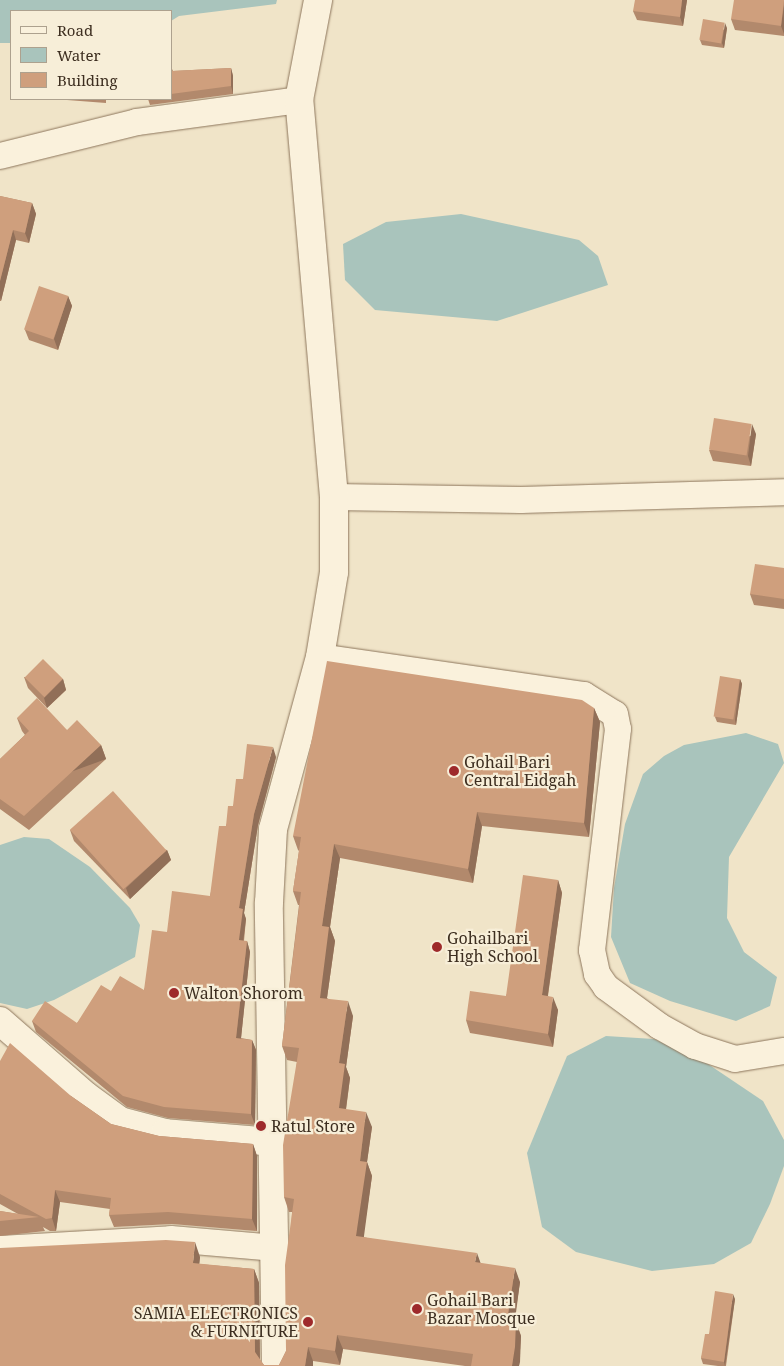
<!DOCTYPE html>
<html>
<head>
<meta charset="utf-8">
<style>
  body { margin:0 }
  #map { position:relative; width:784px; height:1366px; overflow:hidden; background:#f0e4c8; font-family:"Noto Serif",serif }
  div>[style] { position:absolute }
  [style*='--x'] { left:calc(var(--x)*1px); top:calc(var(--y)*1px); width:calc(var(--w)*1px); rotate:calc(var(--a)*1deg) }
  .water>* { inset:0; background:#a9c4bc }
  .roads { filter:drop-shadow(0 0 1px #8d765c) drop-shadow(0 0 1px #8d765c) }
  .street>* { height:26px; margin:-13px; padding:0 13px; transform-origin:13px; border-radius:13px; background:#faf1dc }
  .secondary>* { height:28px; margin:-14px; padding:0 14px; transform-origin:14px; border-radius:14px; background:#faf1dc }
  .wall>* { inset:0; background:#b2896c }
  .shaded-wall>* { inset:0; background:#916f58; transform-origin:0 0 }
  .building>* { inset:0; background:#cf9f7d; transform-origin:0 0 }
  .dots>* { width:14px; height:14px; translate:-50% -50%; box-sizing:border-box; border:2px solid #f7eed8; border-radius:50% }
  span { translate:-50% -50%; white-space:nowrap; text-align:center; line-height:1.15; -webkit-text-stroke:4.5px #f7eed8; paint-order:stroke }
  .poi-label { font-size:16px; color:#3d2e20 }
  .left { translate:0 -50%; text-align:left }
  .right { translate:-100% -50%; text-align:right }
  .legend { position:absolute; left:10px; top:10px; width:162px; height:90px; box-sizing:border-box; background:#f7eed8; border:1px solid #ada18e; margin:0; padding:6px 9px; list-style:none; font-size:15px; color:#3d2e20 }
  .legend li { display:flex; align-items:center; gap:10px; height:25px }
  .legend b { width:25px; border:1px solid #ada18e }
</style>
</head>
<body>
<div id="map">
  <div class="water">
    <i style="clip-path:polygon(0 0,277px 0,276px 4px,179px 16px,171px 21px,171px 11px,11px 11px,11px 43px,0 43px)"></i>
    <i style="clip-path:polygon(461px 214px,579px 240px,598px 256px,608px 285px,497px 321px,375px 310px,345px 280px,343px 244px,386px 222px)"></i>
    <i style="clip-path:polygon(746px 733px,778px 744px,784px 763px,729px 857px,727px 918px,744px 952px,777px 977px,770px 1006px,736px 1021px,670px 1001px,630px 983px,611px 937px,614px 888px,625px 824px,643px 774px,664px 756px,684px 745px)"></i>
    <i style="clip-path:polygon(24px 837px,49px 839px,90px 867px,130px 908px,140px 925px,135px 957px,54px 1000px,27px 1009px,0 1003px,0 845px)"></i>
    <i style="clip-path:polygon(606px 1036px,654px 1039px,705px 1062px,763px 1101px,784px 1140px,784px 1166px,770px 1204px,751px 1243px,714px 1264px,652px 1271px,576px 1252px,542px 1227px,527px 1153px,567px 1056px)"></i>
  </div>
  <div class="roads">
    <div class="street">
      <i style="--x:0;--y:156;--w:141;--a:-13.9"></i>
      <i style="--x:137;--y:122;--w:163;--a:-7.7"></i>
      <i style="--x:334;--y:497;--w:187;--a:0.9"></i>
      <i style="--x:521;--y:500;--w:263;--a:-1.7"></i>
      <i style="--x:320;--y:657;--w:267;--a:8.2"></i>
      <i style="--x:584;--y:695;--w:36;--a:32"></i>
      <i style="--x:615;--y:714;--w:15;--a:79"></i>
      <i style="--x:618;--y:729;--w:223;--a:96.7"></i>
      <i style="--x:592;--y:950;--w:25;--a:78"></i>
      <i style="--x:597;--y:974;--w:16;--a:55"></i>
      <i style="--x:606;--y:987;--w:66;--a:36.3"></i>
      <i style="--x:659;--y:1026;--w:41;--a:29.1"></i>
      <i style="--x:695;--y:1046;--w:42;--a:18"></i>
      <i style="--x:735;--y:1059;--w:50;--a:-9.3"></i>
      <i style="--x:0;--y:1249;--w:171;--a:-3.3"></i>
      <i style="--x:171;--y:1239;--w:105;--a:4.9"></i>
    </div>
    <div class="secondary">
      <i style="--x:0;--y:1021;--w:114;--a:41.1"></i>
      <i style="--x:86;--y:1096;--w:42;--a:36.3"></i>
      <i style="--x:120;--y:1121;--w:47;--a:14.9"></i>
      <i style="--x:165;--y:1133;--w:109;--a:4.7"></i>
      <i style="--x:276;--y:1366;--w:463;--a:-90.9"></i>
      <i style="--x:269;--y:903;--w:74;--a:-86.9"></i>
      <i style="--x:273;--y:829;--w:178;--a:-74.7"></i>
      <i style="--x:320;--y:657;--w:86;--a:-80.6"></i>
      <i style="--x:334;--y:572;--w:75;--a:-90"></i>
      <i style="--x:334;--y:497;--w:399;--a:-95"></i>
      <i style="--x:299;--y:100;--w:102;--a:-79.2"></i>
    </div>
  </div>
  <div class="wall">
    <i style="clip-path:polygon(687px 0,683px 26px,637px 20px,633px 11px)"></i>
    <i style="clip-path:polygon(784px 0,784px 36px,735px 30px,731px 19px)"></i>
    <i style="clip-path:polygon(727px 28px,724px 48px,702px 45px,700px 40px)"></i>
    <i style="clip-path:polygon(171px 67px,173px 71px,231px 68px,233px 76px,233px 94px,150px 105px,148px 99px,171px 99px)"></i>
    <i style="clip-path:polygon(54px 99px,106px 99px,106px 103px)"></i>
    <i style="clip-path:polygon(0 196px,32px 203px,36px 214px,29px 243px,16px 240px,1px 301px,0 301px)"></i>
    <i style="clip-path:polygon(68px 296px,72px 306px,58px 350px,29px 340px,25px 330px)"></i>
    <i style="clip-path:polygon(756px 434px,751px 466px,713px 461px,709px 450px)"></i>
    <i style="clip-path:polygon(784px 568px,784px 609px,754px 605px,750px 594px)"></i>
    <i style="clip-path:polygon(24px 677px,63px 679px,66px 690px,47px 708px,28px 688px)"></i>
    <i style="clip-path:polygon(740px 679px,742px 684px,736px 725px,717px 722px,715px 717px)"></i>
    <i style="clip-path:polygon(594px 708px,600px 722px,589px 837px,482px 826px,473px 883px,340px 858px,330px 927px,335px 941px,327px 998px,353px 1016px,346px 1067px,350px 1078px,346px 1110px,372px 1127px,367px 1162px,372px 1176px,363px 1237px,480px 1263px,520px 1282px,514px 1322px,516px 1322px,521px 1336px,519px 1366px,465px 1366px,343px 1349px,340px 1365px,313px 1361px,313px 1366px,0 1366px,200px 1257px,199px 1264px,254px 1269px,259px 1283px,260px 1360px,264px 1365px,279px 1365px,286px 1351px,292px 1212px,289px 1212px,284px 1197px,297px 1062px,287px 1060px,282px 1046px,299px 905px,298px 905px,293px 891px,299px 851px,298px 850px,293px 836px)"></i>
    <i style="clip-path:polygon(17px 718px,67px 730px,101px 745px,106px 759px,29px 830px,0 809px,0 759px,25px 735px,22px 731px)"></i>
    <i style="clip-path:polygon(276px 757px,258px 825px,244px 913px,246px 919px,244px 941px,247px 941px,250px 952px,241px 1038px,252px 1040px,256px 1050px,255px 1125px,168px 1118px,127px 1107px,36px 1032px,32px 1021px,77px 1023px,111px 991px,144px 990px,167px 932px,210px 896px,226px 826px,243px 779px)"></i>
    <i style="clip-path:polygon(70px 830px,167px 850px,171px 860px,130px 899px,74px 841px)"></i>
    <i style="clip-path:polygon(558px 880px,562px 893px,548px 996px,558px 1010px,553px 1047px,470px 1033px,466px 1020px,506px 996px)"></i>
    <i style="clip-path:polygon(0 1061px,71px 1096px,111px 1124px,159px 1136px,253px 1144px,257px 1156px,257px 1231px,172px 1224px,114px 1227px,109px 1215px,110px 1209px,60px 1202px,56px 1231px,50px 1231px,43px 1227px,45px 1231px,0 1236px,0 1211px,18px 1214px,0 1204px)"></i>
    <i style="clip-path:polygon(735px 1299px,726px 1366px,718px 1366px,703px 1364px,701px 1358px,709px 1334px)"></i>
  </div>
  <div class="shaded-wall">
    <i style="clip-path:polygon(682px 0,687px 0,683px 26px,680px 17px)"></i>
    <i style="clip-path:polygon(784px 5px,784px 34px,781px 26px)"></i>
    <i style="clip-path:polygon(725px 23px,727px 28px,724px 48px,722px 43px)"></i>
    <i style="clip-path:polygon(231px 68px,233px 76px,233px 94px,231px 86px)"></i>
    <i style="clip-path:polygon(32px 203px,36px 214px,29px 243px,25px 233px)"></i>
    <i style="clip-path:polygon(13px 230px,16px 240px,1px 301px,0 297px,0 281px)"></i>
    <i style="clip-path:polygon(68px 296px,72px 306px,58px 350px,54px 339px)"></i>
    <i style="clip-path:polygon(752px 424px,756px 434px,751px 466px,748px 456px)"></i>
    <i style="clip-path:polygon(63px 679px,66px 690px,47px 708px,44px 698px)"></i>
    <i style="clip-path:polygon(740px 679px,742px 684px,736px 725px,735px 720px)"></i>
    <i style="clip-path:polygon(594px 708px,600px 722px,589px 837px,584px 823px)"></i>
    <i style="left:101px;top:745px;width:15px;height:105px;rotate:70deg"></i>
    <i style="clip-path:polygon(273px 747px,276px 757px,258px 825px,244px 913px,246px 919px,242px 951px,239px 940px,239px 908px,254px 814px)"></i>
    <i style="clip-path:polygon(477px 812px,482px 826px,473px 883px,468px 869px)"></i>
    <i style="clip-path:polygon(334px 844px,340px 858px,330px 927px,335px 941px,325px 1012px,320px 998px,322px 926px)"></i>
    <i style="clip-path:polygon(167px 850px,171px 860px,130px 899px,126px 888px)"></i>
    <i style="clip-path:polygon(558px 880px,562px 893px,546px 1008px,542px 995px)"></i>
    <i style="clip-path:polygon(247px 941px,250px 952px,240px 1048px,236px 1038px)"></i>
    <i style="clip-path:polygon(553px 997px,558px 1010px,553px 1047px,548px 1034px)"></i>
    <i style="clip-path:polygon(348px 1001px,353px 1016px,346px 1067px,350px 1078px,344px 1123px,339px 1108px,339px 1063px)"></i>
    <i style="clip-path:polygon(252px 1040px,256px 1050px,255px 1125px,251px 1114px)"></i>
    <i style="clip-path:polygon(366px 1112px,372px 1127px,367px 1162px,372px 1176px,362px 1251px,356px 1236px,360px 1161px)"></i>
    <i style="clip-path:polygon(253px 1144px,257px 1156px,257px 1231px,252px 1219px)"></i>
    <i style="clip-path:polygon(55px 1190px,60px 1202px,56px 1231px,52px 1218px)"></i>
    <i style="clip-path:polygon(195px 1242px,200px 1257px,198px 1278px,193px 1263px)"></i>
    <i style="clip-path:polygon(477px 1253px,482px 1267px,475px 1262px)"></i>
    <i style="clip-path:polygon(515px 1268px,520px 1282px,513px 1335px,507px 1321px)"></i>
    <i style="clip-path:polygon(254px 1269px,259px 1283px,260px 1366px,255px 1352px)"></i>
    <i style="clip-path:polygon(733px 1294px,735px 1299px,725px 1366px,724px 1362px)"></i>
    <i style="clip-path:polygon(516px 1322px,521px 1336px,520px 1362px,519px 1366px,512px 1366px)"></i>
    <i style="clip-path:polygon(337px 1335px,343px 1349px,340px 1365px,335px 1351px)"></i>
    <i style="clip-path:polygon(308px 1347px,313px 1361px,313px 1366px,305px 1366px)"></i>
  </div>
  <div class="building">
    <i style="clip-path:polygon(635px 0,682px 0,680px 17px,633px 11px)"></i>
    <i style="clip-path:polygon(734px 0,784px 0,781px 26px,731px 19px)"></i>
    <i style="left:703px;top:19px;width:22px;height:21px;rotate:10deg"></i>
    <i style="clip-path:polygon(171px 68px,172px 71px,231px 68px,231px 86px,171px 94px)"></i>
    <i style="clip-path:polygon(0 196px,32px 203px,25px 233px,13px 230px,0 281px)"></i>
    <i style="left:39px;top:286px;width:31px;height:46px;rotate:19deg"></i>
    <i style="left:714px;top:418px;width:38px;height:32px;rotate:9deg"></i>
    <i style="clip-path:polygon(755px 564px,784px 568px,784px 599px,750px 594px)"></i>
    <i style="left:43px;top:659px;width:28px;height:26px;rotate:45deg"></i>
    <i style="clip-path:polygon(327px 661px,582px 700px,594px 708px,584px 823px,477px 812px,468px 869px,334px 844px,322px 926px,329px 927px,320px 998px,348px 1001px,339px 1063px,345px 1064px,339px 1108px,366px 1112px,360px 1161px,367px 1162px,356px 1236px,477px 1253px,475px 1262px,515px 1268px,507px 1321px,516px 1322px,515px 1347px,512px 1366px,471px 1366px,473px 1354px,337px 1335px,335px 1351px,308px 1347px,305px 1366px,0 1366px,0 1248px,166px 1240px,195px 1242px,193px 1263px,254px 1269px,255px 1352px,264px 1365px,279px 1365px,286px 1351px,285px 1265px,294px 1199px,284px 1197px,283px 1145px,299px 1048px,282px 1046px,301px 892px,293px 891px,301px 837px,293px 836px)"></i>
    <i style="left:720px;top:676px;width:20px;height:41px;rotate:9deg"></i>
    <i style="clip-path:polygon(37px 698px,67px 730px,77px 720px,101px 745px,24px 816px,0 799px,0 759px,29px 731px,17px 718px)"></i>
    <i style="clip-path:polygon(247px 744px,273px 747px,254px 814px,239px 908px,243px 909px,239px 940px,247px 941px,236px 1038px,252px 1040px,251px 1114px,164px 1107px,123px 1096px,32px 1021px,45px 1001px,77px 1023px,101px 985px,111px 991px,120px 976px,144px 990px,152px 930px,167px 932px,172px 891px,210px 896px,219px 826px,226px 826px,228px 806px,233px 806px,236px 779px,243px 779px)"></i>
    <i style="left:113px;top:791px;width:80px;height:58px;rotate:48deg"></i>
    <i style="clip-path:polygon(523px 875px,558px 880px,542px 995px,553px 997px,548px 1034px,466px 1020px,470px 991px,506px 996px)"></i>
    <i style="clip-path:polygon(10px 1043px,71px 1096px,111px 1124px,159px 1136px,253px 1144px,252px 1219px,168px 1212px,109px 1215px,111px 1198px,55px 1190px,52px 1218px,46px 1219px,0 1194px,0 1061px)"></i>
    <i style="clip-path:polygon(0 1211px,39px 1217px,0 1221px)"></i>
    <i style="clip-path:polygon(715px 1291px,733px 1294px,724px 1362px,701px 1358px,705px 1334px,709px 1334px)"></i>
  </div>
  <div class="dots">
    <i style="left:454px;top:771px;background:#9e2a2b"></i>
    <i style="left:437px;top:947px;background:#9e2a2b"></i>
    <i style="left:174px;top:993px;background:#9e2a2b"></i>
    <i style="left:261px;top:1126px;background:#9e2a2b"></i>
    <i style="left:417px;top:1309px;background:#9e2a2b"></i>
    <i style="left:308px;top:1322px;background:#9e2a2b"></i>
  </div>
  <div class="poi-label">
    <span class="left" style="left:464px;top:771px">Gohail Bari<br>Central Eidgah</span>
    <span class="left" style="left:447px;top:947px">Gohailbari<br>High School</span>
    <span class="left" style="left:184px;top:993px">Walton Shorom</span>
    <span class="left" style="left:271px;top:1126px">Ratul Store</span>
    <span class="left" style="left:427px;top:1309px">Gohail Bari<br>Bazar Mosque</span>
    <span class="right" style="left:298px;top:1322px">SAMIA ELECTRONICS<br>&amp; FURNITURE</span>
  </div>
  <ul class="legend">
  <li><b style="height:6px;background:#faf1dc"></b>Road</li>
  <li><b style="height:14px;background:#a9c4bc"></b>Water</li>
  <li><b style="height:14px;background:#cf9f7d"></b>Building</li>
  </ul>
</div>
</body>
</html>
